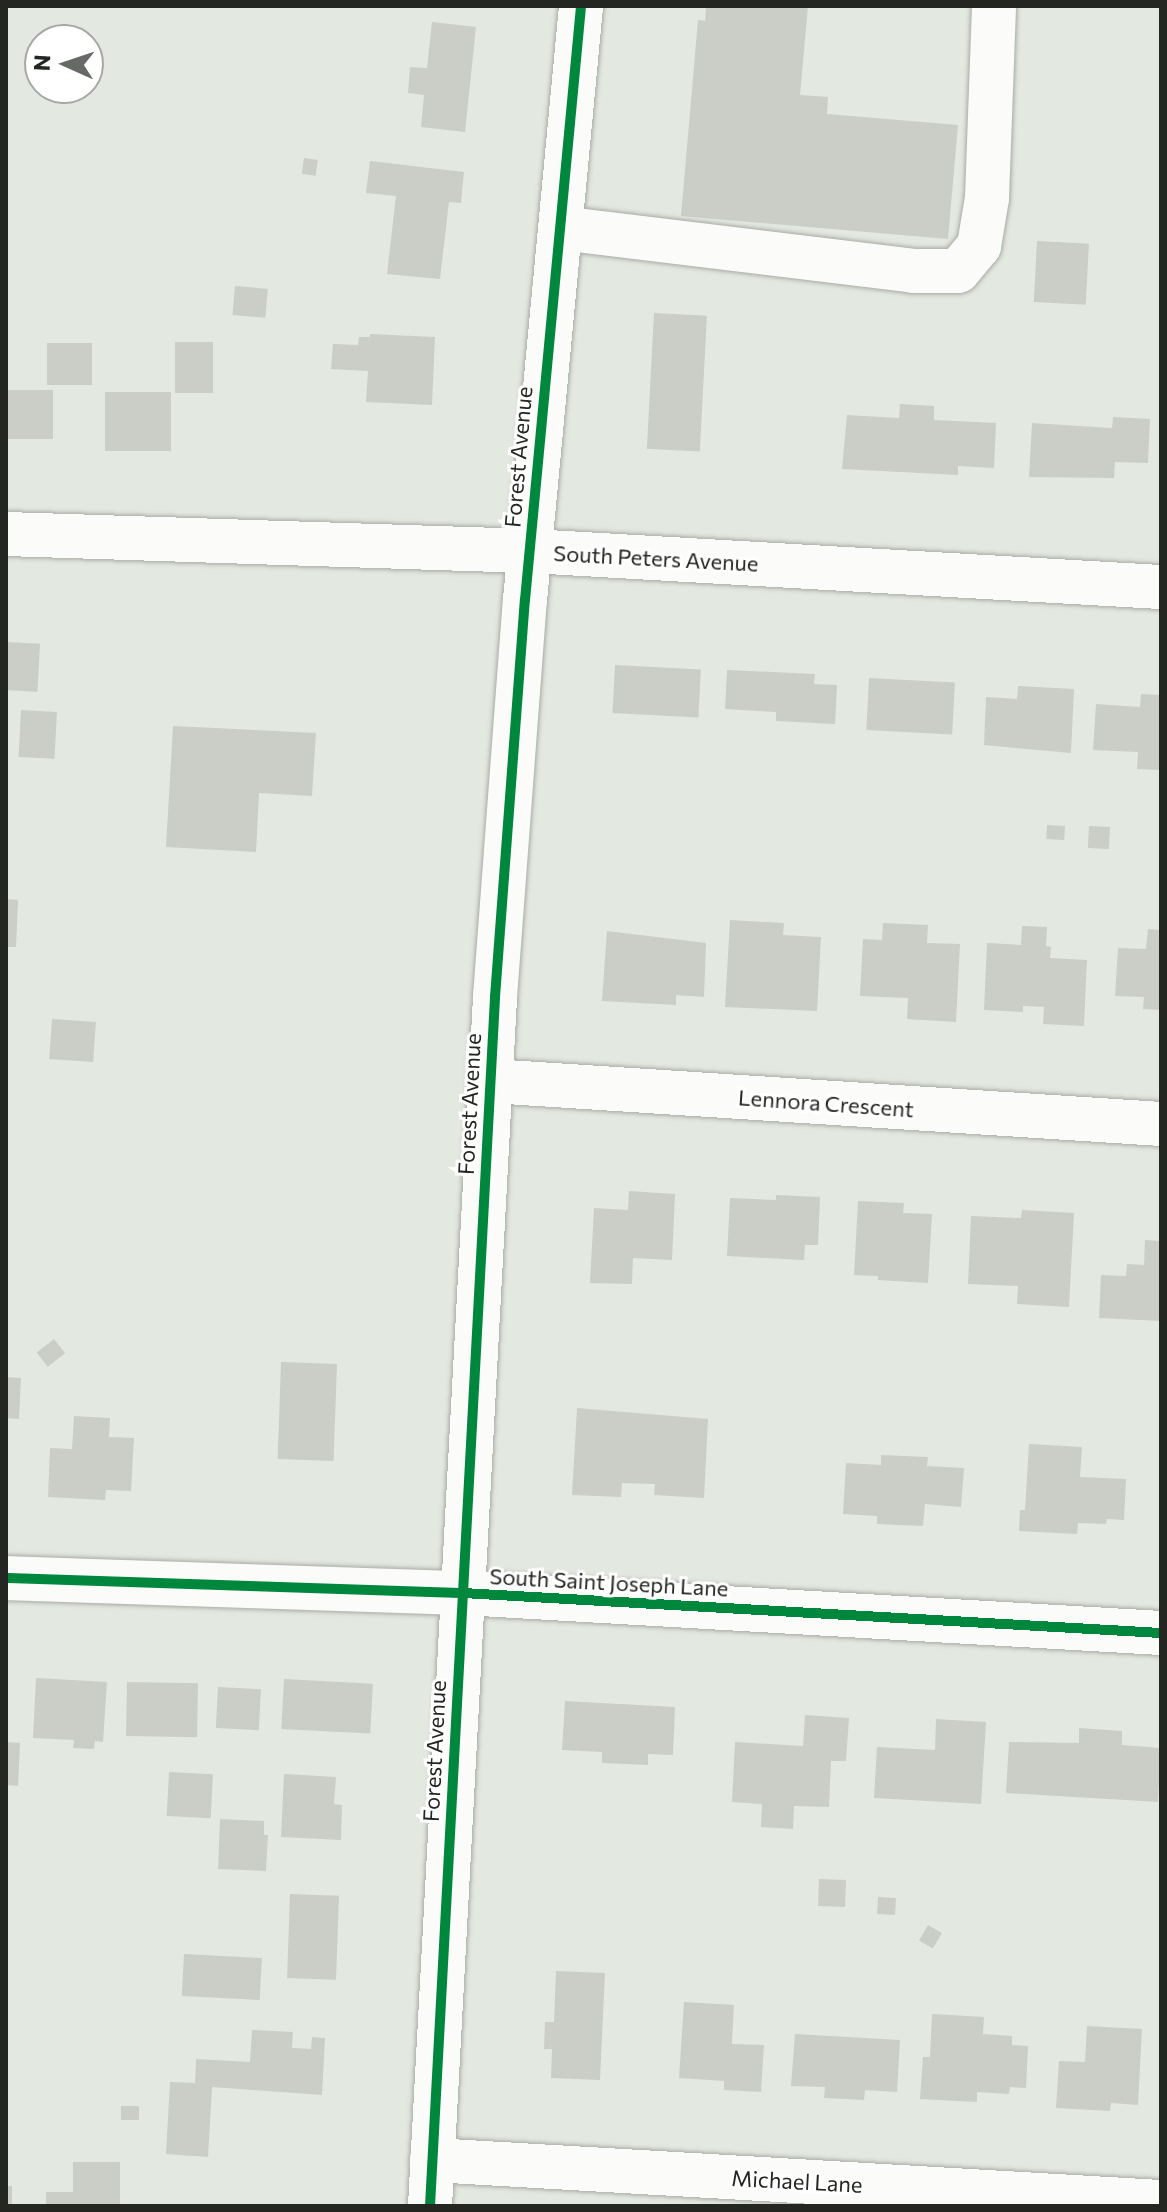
<!DOCTYPE html>
<html>
<head>
<meta charset="utf-8">
<style>
  body { margin:0 }
  #map { position:relative; width:1167px; height:2212px; overflow:hidden; background:#e3e8e0; font-family:Commissioner,sans-serif }
  div>[style] { position:absolute }
  [style*='--x'] { left:calc(var(--x)*1px); top:calc(var(--y)*1px); width:calc(var(--w)*1px); rotate:calc(var(--a)*1deg) }
  .building>* { inset:0; background:#cacec7; transform-origin:0 0 }
  .roads { filter:drop-shadow(0 0 2px #a8aca6) drop-shadow(0 0 2px #a8aca6) }
  .minor>* { height:44px; margin:-22px; padding:0 22px; transform-origin:22px; border-radius:22px; background:#fbfcfa }
  .cycleway>* { height:10px; margin:-5px; padding:0 5px; transform-origin:5px; border-radius:5px; background:#00873e }
  span { translate:-50% -50%; white-space:nowrap; text-align:center; line-height:1.15; -webkit-text-stroke:6px #fff; paint-order:stroke }
  .street-label { font-size:22px; color:#232621 }
  .frame { position:absolute; inset:0; border:8px solid #232621; pointer-events:none }
  .north { position:absolute; left:24px; top:24px; width:80px; height:80px; box-sizing:border-box; background:#fff; border:2px solid #a7a8a6; border-radius:50%; rotate:273deg; font-size:22px; font-weight:700; line-height:32px; text-align:center; color:#232621 }
  .north::after { content:''; display:block; margin:auto; width:28px; height:36px; background:#666a64; clip-path:polygon(50% 0,100% 100%,50% 72%,0 100%) }
</style>
</head>
<body>
<div id="map">
  <div class="building">
    <i style="clip-path:polygon(706px 6px,808px 6px,800px 95px,828px 97px,827px 114px,958px 125px,948px 239px,681px 216px,698px 20px,705px 21px)"></i>
    <i style="clip-path:polygon(432px 22px,476px 27px,465px 132px,421px 127px,424px 95px,408px 93px,410px 67px,427px 68px)"></i>
    <i style="left:304px;top:158px;width:14px;height:16px;rotate:8deg"></i>
    <i style="clip-path:polygon(370px 161px,464px 172px,461px 203px,449px 202px,440px 279px,387px 274px,396px 196px,366px 193px)"></i>
    <i style="left:1037px;top:241px;width:52px;height:61px;rotate:3deg"></i>
    <i style="left:235px;top:286px;width:33px;height:29px;rotate:5deg"></i>
    <i style="left:654px;top:313px;width:53px;height:136px;rotate:3deg"></i>
    <i style="clip-path:polygon(370px 334px,435px 337px,432px 405px,366px 402px,368px 371px,331px 369px,333px 344px,358px 345px,359px 337px,370px 337px)"></i>
    <i style="left:175px;top:342px;width:38px;height:51px"></i>
    <i style="left:47px;top:343px;width:45px;height:42px"></i>
    <i style="left:6px;top:390px;width:47px;height:49px"></i>
    <i style="left:105px;top:392px;width:66px;height:59px"></i>
    <i style="clip-path:polygon(900px 404px,934px 406px,934px 420px,996px 423px,994px 468px,958px 466px,958px 475px,842px 469px,847px 415px,899px 418px)"></i>
    <i style="clip-path:polygon(1113px 417px,1150px 419px,1148px 463px,1115px 462px,1114px 478px,1029px 477px,1032px 423px,1112px 428px)"></i>
    <i style="left:6px;top:642px;width:34px;height:48px;rotate:3deg"></i>
    <i style="left:615px;top:665px;width:86px;height:48px;rotate:3deg"></i>
    <i style="clip-path:polygon(727px 670px,815px 674px,814px 684px,837px 685px,835px 724px,776px 721px,776px 712px,725px 709px)"></i>
    <i style="left:869px;top:678px;width:86px;height:52px;rotate:3deg"></i>
    <i style="clip-path:polygon(1018px 686px,1074px 689px,1071px 753px,984px 745px,986px 697px,1017px 699px)"></i>
    <i style="clip-path:polygon(1141px 694px,1161px 695px,1161px 770px,1137px 769px,1138px 752px,1093px 750px,1096px 704px,1140px 707px)"></i>
    <i style="left:21px;top:710px;width:36px;height:47px;rotate:3deg"></i>
    <i style="clip-path:polygon(173px 726px,316px 733px,312px 796px,259px 793px,256px 852px,166px 847px)"></i>
    <i style="left:1047px;top:825px;width:18px;height:14px;rotate:3deg"></i>
    <i style="left:1089px;top:826px;width:21px;height:22px;rotate:3deg"></i>
    <i style="clip-path:polygon(6px 899px,18px 900px,16px 947px,6px 947px)"></i>
    <i style="clip-path:polygon(730px 920px,784px 923px,783px 935px,821px 937px,817px 1011px,725px 1007px)"></i>
    <i style="clip-path:polygon(883px 923px,928px 925px,927px 943px,960px 944px,956px 1022px,907px 1019px,908px 998px,860px 996px,863px 939px,882px 940px)"></i>
    <i style="clip-path:polygon(1022px 926px,1047px 927px,1046px 946px,1051px 947px,1050px 958px,1087px 960px,1084px 1026px,1043px 1024px,1044px 1007px,1023px 1006px,1023px 1012px,984px 1010px,987px 943px,1021px 945px)"></i>
    <i style="clip-path:polygon(1148px 929px,1161px 930px,1161px 1010px,1143px 1009px,1144px 997px,1115px 996px,1118px 948px,1146px 949px)"></i>
    <i style="clip-path:polygon(607px 931px,706px 943px,704px 997px,676px 995px,676px 1005px,602px 1001px)"></i>
    <i style="left:52px;top:1019px;width:44px;height:40px;rotate:4deg"></i>
    <i style="clip-path:polygon(629px 1191px,675px 1194px,672px 1260px,633px 1258px,632px 1284px,590px 1283px,594px 1208px,628px 1210px)"></i>
    <i style="clip-path:polygon(776px 1195px,820px 1197px,818px 1245px,805px 1245px,804px 1260px,727px 1256px,730px 1198px,776px 1200px)"></i>
    <i style="clip-path:polygon(858px 1201px,904px 1203px,903px 1213px,932px 1214px,928px 1283px,878px 1280px,878px 1276px,854px 1275px)"></i>
    <i style="clip-path:polygon(1022px 1210px,1074px 1213px,1069px 1307px,1017px 1304px,1018px 1286px,968px 1284px,971px 1216px,1021px 1218px)"></i>
    <i style="clip-path:polygon(1145px 1240px,1161px 1241px,1161px 1321px,1099px 1318px,1101px 1275px,1126px 1276px,1127px 1264px,1144px 1265px)"></i>
    <i style="left:54px;top:1339px;width:18px;height:22px;rotate:52deg"></i>
    <i style="left:281px;top:1362px;width:56px;height:97px;rotate:2deg"></i>
    <i style="clip-path:polygon(6px 1377px,21px 1378px,19px 1419px,6px 1418px)"></i>
    <i style="clip-path:polygon(577px 1408px,708px 1419px,704px 1498px,654px 1495px,655px 1484px,622px 1483px,621px 1497px,572px 1495px)"></i>
    <i style="clip-path:polygon(74px 1416px,110px 1418px,109px 1437px,134px 1438px,131px 1491px,106px 1490px,105px 1500px,48px 1497px,50px 1448px,72px 1449px)"></i>
    <i style="clip-path:polygon(1029px 1444px,1082px 1447px,1080px 1477px,1126px 1479px,1124px 1520px,1107px 1519px,1106px 1524px,1078px 1523px,1077px 1534px,1019px 1531px,1020px 1510px,1025px 1510px)"></i>
    <i style="clip-path:polygon(881px 1455px,928px 1457px,927px 1466px,964px 1468px,961px 1507px,925px 1504px,923px 1526px,877px 1524px,877px 1516px,843px 1514px,846px 1463px,881px 1465px)"></i>
    <i style="clip-path:polygon(36px 1678px,107px 1682px,103px 1742px,95px 1741px,94px 1749px,73px 1748px,74px 1740px,33px 1738px)"></i>
    <i style="left:284px;top:1679px;width:89px;height:50px;rotate:3deg"></i>
    <i style="left:127px;top:1682px;width:71px;height:54px;rotate:1deg"></i>
    <i style="left:218px;top:1687px;width:43px;height:41px;rotate:3deg"></i>
    <i style="clip-path:polygon(565px 1701px,675px 1707px,673px 1755px,648px 1754px,648px 1765px,602px 1763px,602px 1752px,562px 1750px)"></i>
    <i style="clip-path:polygon(805px 1715px,849px 1718px,846px 1761px,831px 1761px,829px 1807px,794px 1806px,793px 1829px,761px 1827px,762px 1804px,732px 1802px,735px 1742px,803px 1746px)"></i>
    <i style="clip-path:polygon(936px 1719px,986px 1722px,981px 1804px,874px 1798px,877px 1747px,935px 1750px)"></i>
    <i style="clip-path:polygon(1079px 1728px,1122px 1731px,1122px 1745px,1161px 1748px,1158px 1802px,1006px 1793px,1009px 1742px,1079px 1743px)"></i>
    <i style="clip-path:polygon(6px 1742px,20px 1743px,18px 1786px,6px 1785px)"></i>
    <i style="left:169px;top:1772px;width:44px;height:44px;rotate:3deg"></i>
    <i style="clip-path:polygon(284px 1774px,336px 1777px,334px 1804px,342px 1805px,341px 1840px,281px 1837px)"></i>
    <i style="clip-path:polygon(220px 1819px,264px 1821px,264px 1835px,268px 1835px,266px 1871px,218px 1869px)"></i>
    <i style="left:819px;top:1879px;width:27px;height:27px;rotate:2deg"></i>
    <i style="left:290px;top:1894px;width:49px;height:84px;rotate:2deg"></i>
    <i style="left:878px;top:1897px;width:18px;height:17px;rotate:3deg"></i>
    <i style="left:928px;top:1925px;width:16px;height:18px;rotate:30deg"></i>
    <i style="left:184px;top:1954px;width:78px;height:42px;rotate:3deg"></i>
    <i style="clip-path:polygon(556px 1971px,605px 1973px,600px 2080px,551px 2078px,552px 2049px,544px 2049px,545px 2022px,554px 2022px)"></i>
    <i style="clip-path:polygon(684px 2002px,734px 2005px,732px 2044px,764px 2045px,761px 2092px,724px 2090px,724px 2081px,679px 2078px)"></i>
    <i style="clip-path:polygon(932px 2014px,984px 2017px,983px 2034px,1012px 2036px,1012px 2045px,1028px 2046px,1026px 2088px,1010px 2087px,1009px 2094px,977px 2092px,977px 2102px,920px 2099px,923px 2057px,930px 2057px)"></i>
    <i style="clip-path:polygon(1087px 2026px,1142px 2029px,1138px 2105px,1111px 2103px,1110px 2111px,1056px 2108px,1059px 2061px,1085px 2062px)"></i>
    <i style="clip-path:polygon(252px 2030px,293px 2032px,292px 2048px,311px 2049px,312px 2037px,325px 2038px,322px 2095px,212px 2087px,208px 2157px,166px 2154px,170px 2082px,195px 2083px,196px 2059px,250px 2062px)"></i>
    <i style="clip-path:polygon(795px 2034px,900px 2040px,897px 2092px,865px 2090px,864px 2100px,824px 2098px,825px 2087px,791px 2086px)"></i>
    <i style="left:121px;top:2106px;width:18px;height:14px"></i>
    <i style="clip-path:polygon(73px 2162px,120px 2162px,120px 2206px,46px 2206px,46px 2192px,73px 2192px)"></i>
    <i style="left:6px;top:2186px;width:6px;height:20px"></i>
  </div>
  <div class="roads">
    <div class="minor">
      <i style="--x:560;--y:228;--w:356;--a:6.9"></i>
      <i style="--x:913;--y:271;--w:45;--a:0"></i>
      <i style="--x:958;--y:271;--w:33;--a:-50"></i>
      <i style="--x:979;--y:246;--w:49;--a:-80.5"></i>
      <i style="--x:987;--y:198;--w:192;--a:-87.9"></i>
      <i style="--x:6;--y:534;--w:524;--a:1.86"></i>
      <i style="--x:530;--y:551;--w:632;--a:3.27"></i>
      <i style="--x:491;--y:1081;--w:671;--a:3.67"></i>
      <i style="--x:6;--y:1578;--w:457;--a:1.9"></i>
      <i style="--x:463;--y:1593;--w:699;--a:3.28"></i>
      <i style="--x:432;--y:2160;--w:730;--a:3.3"></i>
      <i style="--x:430;--y:2206;--w:1211;--a:-86.92"></i>
      <i style="--x:495;--y:997;--w:398;--a:-85.7"></i>
      <i style="--x:525;--y:600;--w:597;--a:-84.61"></i>
    </div>
  </div>
  <div class="cycleway">
    <i style="--x:6;--y:1578;--w:457;--a:1.9"></i>
    <i style="--x:463;--y:1593;--w:699;--a:3.28"></i>
    <i style="--x:430;--y:2206;--w:1211;--a:-86.92"></i>
    <i style="--x:495;--y:997;--w:398;--a:-85.7"></i>
    <i style="--x:525;--y:600;--w:597;--a:-84.61"></i>
  </div>
  <div class="street-label">
    <span style="left:518px;top:457px;rotate:-85deg">Forest Avenue</span>
    <span style="left:656px;top:558px;rotate:3deg">South Peters Avenue</span>
    <span style="left:826px;top:1103px;rotate:4deg">Lennora Crescent</span>
    <span style="left:469px;top:1104px;rotate:-87deg">Forest Avenue</span>
    <span style="left:609px;top:1582px;rotate:3deg">South Saint Joseph Lane</span>
    <span style="left:434px;top:1751px;rotate:-87deg">Forest Avenue</span>
    <span style="left:797px;top:2181px;rotate:3deg">Michael Lane</span>
  </div>
  <div class="frame"></div>
  <div class="north">N</div>
</div>
</body>
</html>
